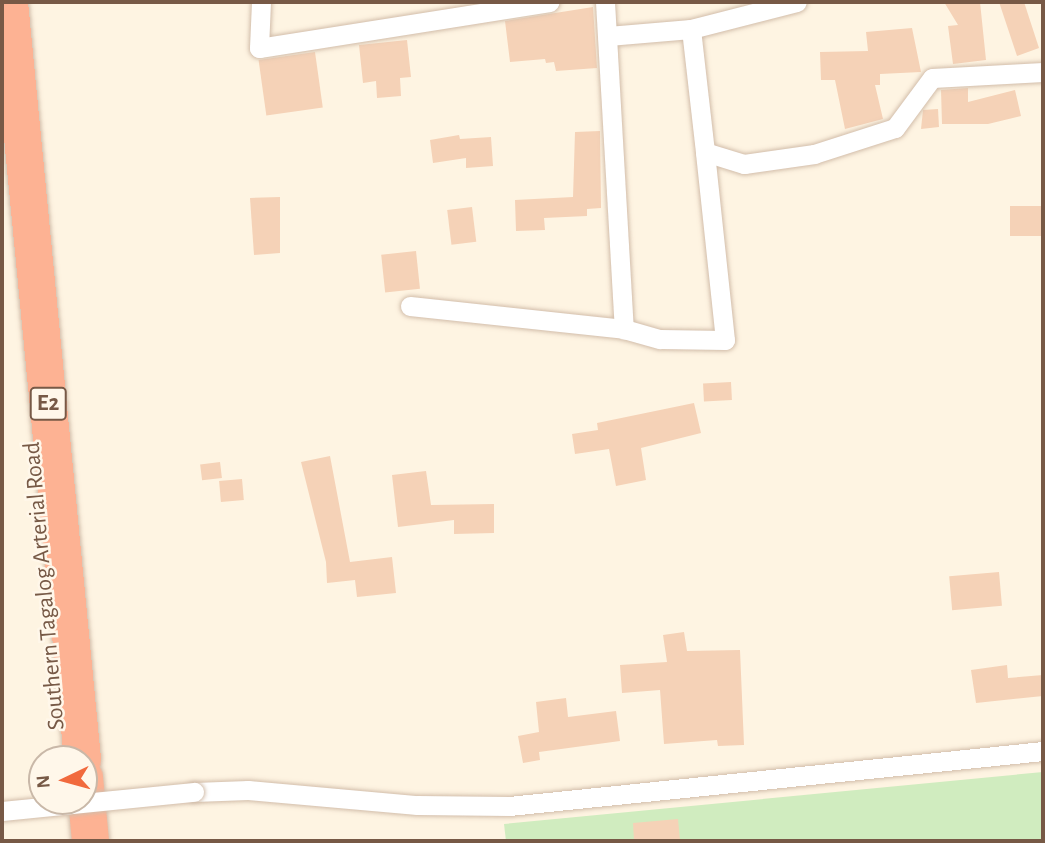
<!DOCTYPE html>
<html>
<head>
<meta charset="utf-8">
<style>
  body { margin:0 }
  #map { position:relative; width:1045px; height:843px; overflow:hidden; background:#fef4e2; font-family:"Alegreya Sans",sans-serif }
  div>[style] { position:absolute }
  [style*='--x'] { left:calc(var(--x)*1px); top:calc(var(--y)*1px); width:calc(var(--w)*1px); rotate:calc(var(--a)*1deg) }
  .green>* { inset:0; background:#d0ecbf }
  .building>* { inset:0; background:#f5d2b7; transform-origin:0 0 }
  .roads { filter:drop-shadow(0 0 2px #d2bdaa) drop-shadow(0 0 2px #d2bdaa) }
  .street>* { height:19px; margin:-9.5px; padding:0 9.5px; transform-origin:9.5px; border-radius:9.5px; background:#fff }
  .highway>* { height:37px; margin:-18.5px; padding:0 18.5px; transform-origin:18.5px; border-radius:18.5px; background:#fdb293 }
  .bridges { filter:drop-shadow(0 0 2px #d2bdaa) drop-shadow(0 0 2px #d2bdaa) }
  .street-bridge>* { height:19px; margin:-9.5px; padding:0 9.5px; transform-origin:9.5px; border-radius:9.5px; background:#fff }
  span { translate:-50% -50%; white-space:nowrap; text-align:center; line-height:1.15; -webkit-text-stroke:5px #fff7ea; paint-order:stroke }
  .shield-label span { padding:2px 5px; background:#fff7ea; border:2px solid; border-radius:5px; -webkit-text-stroke-width:0 }
  .shield-label { font-size:23px; color:#775946; font-weight:700 }
  .street-label { font-size:24px; color:#775946 }
  .frame { position:absolute; inset:0; border:4px solid #775946; pointer-events:none }
  .north { position:absolute; left:28px; top:745px; width:70px; height:70px; box-sizing:border-box; background:#fff7ea; border:2px solid #c9b8a8; border-radius:50%; rotate:265deg; font-size:19px; font-weight:700; line-height:28px; text-align:center; color:#775946 }
  .north::after { content:''; display:block; margin:auto; width:24px; height:32px; background:#f16a3d; clip-path:polygon(50% 0,100% 100%,50% 72%,0 100%) }
</style>
</head>
<body>
<div id="map">
  <div class="green">
    <i style="clip-path:polygon(1043px 772px,1043px 841px,506px 841px,504px 824px)"></i>
  </div>
  <div class="building">
    <i style="clip-path:polygon(944px 2px,980px 2px,986px 60px,953px 64px,948px 26px,958px 25px)"></i>
    <i style="clip-path:polygon(999px 2px,1024px 2px,1039px 48px,1017px 56px)"></i>
    <i style="clip-path:polygon(593px 7px,597px 68px,556px 71px,554px 62px,546px 63px,545px 59px,510px 62px,505px 21px)"></i>
    <i style="clip-path:polygon(912px 28px,921px 72px,880px 74px,880px 85px,875px 85px,883px 119px,845px 129px,835px 80px,821px 80px,820px 52px,868px 51px,866px 32px)"></i>
    <i style="clip-path:polygon(407px 40px,411px 77px,400px 78px,401px 96px,377px 98px,376px 81px,363px 83px,359px 45px)"></i>
    <i style="left:315px;top:52px;width:56px;height:57px;rotate:82deg"></i>
    <i style="clip-path:polygon(968px 88px,968px 102px,1015px 90px,1021px 116px,988px 124px,942px 124px,941px 90px)"></i>
    <i style="clip-path:polygon(938px 109px,939px 127px,921px 129px,923px 110px)"></i>
    <i style="clip-path:polygon(600px 131px,601px 208px,587px 209px,587px 216px,544px 218px,545px 230px,516px 231px,515px 200px,573px 197px,575px 132px)"></i>
    <i style="clip-path:polygon(459px 135px,460px 139px,491px 137px,493px 166px,466px 168px,466px 158px,433px 163px,430px 140px)"></i>
    <i style="clip-path:polygon(280px 197px,280px 253px,254px 255px,250px 198px)"></i>
    <i style="left:1043px;top:206px;width:30px;height:33px;rotate:90deg"></i>
    <i style="left:472px;top:207px;width:35px;height:25px;rotate:83deg"></i>
    <i style="left:416px;top:251px;width:38px;height:35px;rotate:84deg"></i>
    <i style="left:731px;top:382px;width:18px;height:28px;rotate:87deg"></i>
    <i style="clip-path:polygon(694px 403px,701px 433px,641px 448px,646px 480px,616px 486px,609px 449px,575px 454px,572px 434px,598px 430px,597px 423px)"></i>
    <i style="clip-path:polygon(330px 456px,350px 562px,392px 557px,396px 593px,357px 597px,355px 580px,327px 583px,326px 562px,301px 462px)"></i>
    <i style="left:220px;top:462px;width:16px;height:20px;rotate:83deg"></i>
    <i style="clip-path:polygon(426px 471px,431px 505px,494px 504px,494px 533px,454px 534px,454px 520px,398px 527px,392px 475px)"></i>
    <i style="left:242px;top:479px;width:21px;height:23px;rotate:85deg"></i>
    <i style="left:999px;top:572px;width:34px;height:50px;rotate:85deg"></i>
    <i style="clip-path:polygon(684px 632px,687px 651px,740px 650px,744px 745px,718px 746px,717px 740px,664px 744px,660px 690px,622px 693px,620px 665px,667px 662px,663px 635px)"></i>
    <i style="clip-path:polygon(1007px 665px,1008px 678px,1043px 675px,1043px 696px,976px 703px,971px 670px)"></i>
    <i style="clip-path:polygon(566px 698px,568px 717px,616px 711px,620px 741px,539px 752px,540px 760px,523px 763px,518px 736px,539px 732px,536px 702px)"></i>
    <i style="clip-path:polygon(678px 819px,680px 841px,634px 841px,633px 823px)"></i>
  </div>
  <div class="roads">
    <div class="street">
      <i style="--x:261;--y:2;--w:46;--a:92.5"></i>
      <i style="--x:259;--y:48;--w:294;--a:-9"></i>
      <i style="--x:605;--y:2;--w:328;--a:86.7"></i>
      <i style="--x:691;--y:29;--w:109;--a:-14.3"></i>
      <i style="--x:608;--y:36;--w:83;--a:-4.8"></i>
      <i style="--x:691;--y:29;--w:124;--a:83.5"></i>
      <i style="--x:410;--y:306;--w:215;--a:6.1"></i>
      <i style="--x:624;--y:329;--w:37;--a:16"></i>
      <i style="--x:660;--y:339;--w:65;--a:0.9"></i>
      <i style="--x:725;--y:340;--w:189;--a:-96.1"></i>
      <i style="--x:705;--y:152;--w:41;--a:17.1"></i>
      <i style="--x:744;--y:164;--w:71;--a:-8.1"></i>
      <i style="--x:814;--y:154;--w:85;--a:-17.8"></i>
      <i style="--x:895;--y:128;--w:62;--a:-53.5"></i>
      <i style="--x:932;--y:78;--w:111;--a:-3.1"></i>
      <i style="--x:194;--y:792;--w:54;--a:-2.1"></i>
      <i style="--x:248;--y:790;--w:170;--a:5.1"></i>
      <i style="--x:417;--y:805;--w:92;--a:0.6"></i>
      <i style="--x:509;--y:806;--w:537;--a:-5.88"></i>
    </div>
    <div class="highway">
      <i style="--x:9;--y:2;--w:761;--a:84.49"></i>
      <i style="--x:84;--y:777;--w:64;--a:84.6"></i>
    </div>
  </div>
  <div class="bridges">
    <div class="street-bridge">
      <i style="--x:2;--y:811;--w:193;--a:-5.7"></i>
    </div>
  </div>
  <div class="shield-label">
    <span style="left:48px;top:404px">E2</span>
  </div>
  <div class="street-label">
    <span style="left:45px;top:586px;rotate:-95deg">Southern Tagalog Arterial Road</span>
  </div>
  <div class="frame"></div>
  <div class="north">N</div>
</div>
</body>
</html>
